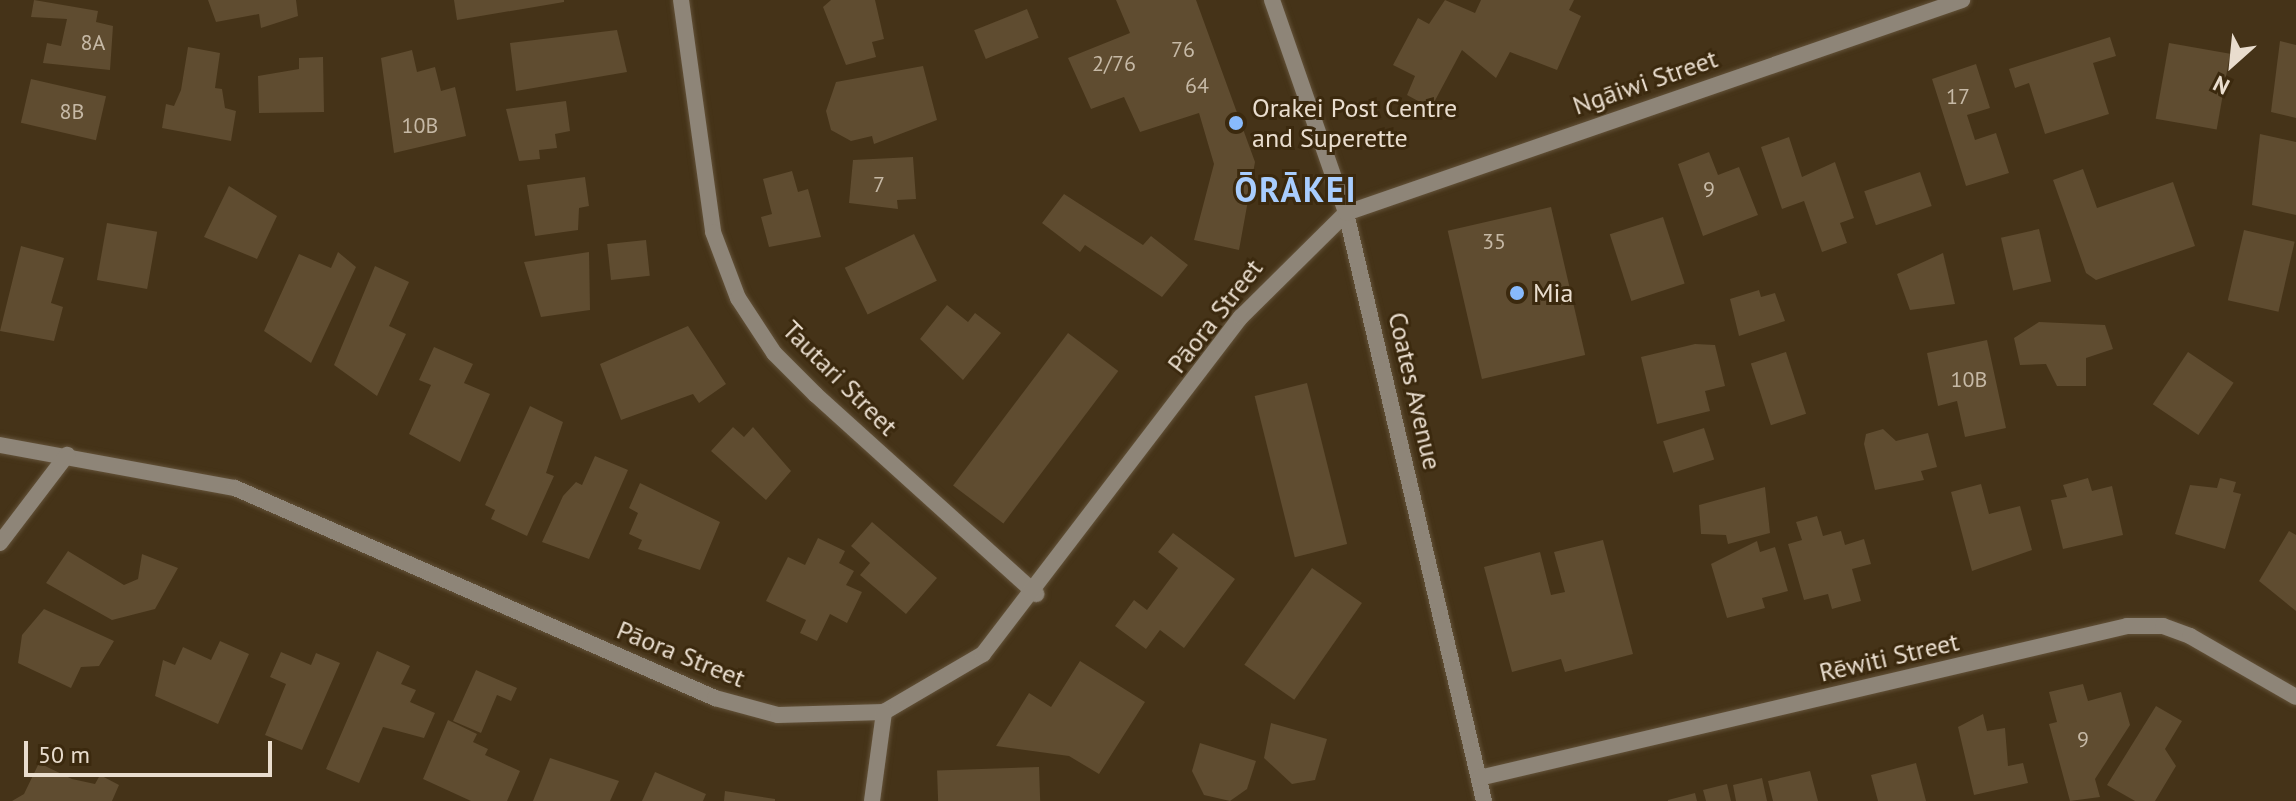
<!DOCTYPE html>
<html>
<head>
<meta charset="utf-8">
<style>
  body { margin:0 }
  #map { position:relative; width:2296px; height:801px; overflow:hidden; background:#453318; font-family:"PT Sans",sans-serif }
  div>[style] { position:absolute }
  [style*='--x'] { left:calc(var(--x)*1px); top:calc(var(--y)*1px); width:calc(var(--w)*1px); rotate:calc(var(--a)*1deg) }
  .building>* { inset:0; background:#5f4c30; transform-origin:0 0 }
  .roads { filter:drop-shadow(0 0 2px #635239) drop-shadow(0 0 2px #635239) }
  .minor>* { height:16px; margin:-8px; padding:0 8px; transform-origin:8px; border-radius:8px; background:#8e8578 }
  .tertiary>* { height:16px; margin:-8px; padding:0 8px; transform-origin:8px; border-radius:8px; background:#8e8578 }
  .dots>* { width:22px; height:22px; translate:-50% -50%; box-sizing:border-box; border:4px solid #3b290e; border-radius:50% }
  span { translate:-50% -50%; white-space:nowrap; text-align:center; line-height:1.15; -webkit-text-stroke:6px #3b290e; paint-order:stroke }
  .number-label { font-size:22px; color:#c6b9a6 }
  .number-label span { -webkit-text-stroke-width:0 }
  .street-label { font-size:26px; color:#e9ddce }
  .poi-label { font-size:26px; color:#e9ddce }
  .left { translate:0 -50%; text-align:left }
  .district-label { font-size:34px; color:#a8cdfe; font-weight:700; letter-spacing:2px }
  .north { position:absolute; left:2192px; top:24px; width:80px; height:80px; -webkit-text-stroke:6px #3b290e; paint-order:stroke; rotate:207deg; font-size:22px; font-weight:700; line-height:32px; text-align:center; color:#e9ddce }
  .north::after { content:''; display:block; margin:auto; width:28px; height:36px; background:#e9ddce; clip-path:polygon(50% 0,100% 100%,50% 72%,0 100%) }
  .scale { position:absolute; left:24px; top:741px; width:248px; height:36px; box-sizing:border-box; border:4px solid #e9ddce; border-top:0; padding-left:10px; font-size:24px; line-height:28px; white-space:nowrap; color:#e9ddce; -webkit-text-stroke:6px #3b290e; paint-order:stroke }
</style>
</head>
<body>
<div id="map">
  <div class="building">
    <i style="clip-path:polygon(34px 0,98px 11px,96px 22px,113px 26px,110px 70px,43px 63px,47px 43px,61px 46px,67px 19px,31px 17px)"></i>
    <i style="clip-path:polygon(208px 0,296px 0,298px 16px,261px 28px,259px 14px,216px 22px)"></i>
    <i style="clip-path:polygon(454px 0,564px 0,564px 2px,457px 20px)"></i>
    <i style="clip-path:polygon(831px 0,875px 0,884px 39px,872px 42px,876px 57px,846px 65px,823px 7px)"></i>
    <i style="clip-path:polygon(1116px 0,1196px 0,1255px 162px,1239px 250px,1194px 240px,1214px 164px,1199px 113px,1140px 132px,1124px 97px,1091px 109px,1068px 58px,1130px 33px)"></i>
    <i style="clip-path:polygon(1445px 0,1475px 13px,1481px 0,1574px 0,1569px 10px,1581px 16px,1557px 70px,1510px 52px,1496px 78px,1462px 50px,1431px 108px,1407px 95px,1415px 76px,1393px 65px,1418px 18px,1429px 24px)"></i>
    <i style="left:1027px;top:9px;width:31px;height:57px;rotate:68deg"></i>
    <i style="clip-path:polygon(617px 30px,627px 72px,516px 91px,510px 43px)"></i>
    <i style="clip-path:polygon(2110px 37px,2116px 56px,2093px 63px,2109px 114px,2045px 134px,2029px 83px,2015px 88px,2009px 69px)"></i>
    <i style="clip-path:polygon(2280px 41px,2296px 45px,2296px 118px,2271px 112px)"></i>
    <i style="left:2169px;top:43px;width:62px;height:77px;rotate:10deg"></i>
    <i style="clip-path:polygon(188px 47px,220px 53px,215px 88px,222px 89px,225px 108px,236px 111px,231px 141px,162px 128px,166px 104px,174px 106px,181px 90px)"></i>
    <i style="clip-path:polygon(412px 50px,417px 72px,435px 67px,441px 91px,455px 87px,466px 136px,394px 153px,381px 58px)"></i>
    <i style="clip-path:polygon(323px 57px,324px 112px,259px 113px,258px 76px,299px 69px,299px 58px)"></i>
    <i style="clip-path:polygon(1976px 64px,1990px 108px,1967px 115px,1975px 140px,1996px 133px,2009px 173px,1966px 186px,1932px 79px)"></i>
    <i style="clip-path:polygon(923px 66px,937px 120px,874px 144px,872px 136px,851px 141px,831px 130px,826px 111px,836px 82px)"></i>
    <i style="left:31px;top:79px;width:77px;height:45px;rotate:13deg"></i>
    <i style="clip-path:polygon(566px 101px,570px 131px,555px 134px,557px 148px,539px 150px,540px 159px,519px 161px,506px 109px)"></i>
    <i style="clip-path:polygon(2260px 134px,2296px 142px,2296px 215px,2252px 205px)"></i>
    <i style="clip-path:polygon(1789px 137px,1802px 177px,1835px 162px,1854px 218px,1840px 223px,1847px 243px,1822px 252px,1804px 201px,1782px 209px,1761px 147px)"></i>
    <i style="clip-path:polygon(1709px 152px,1718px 175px,1739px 167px,1758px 215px,1703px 236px,1678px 164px)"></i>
    <i style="clip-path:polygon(913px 157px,916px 199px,897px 200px,898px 209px,849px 203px,853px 160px)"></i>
    <i style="clip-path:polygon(2083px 169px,2097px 208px,2173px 182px,2195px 246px,2096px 280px,2086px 273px,2053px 180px)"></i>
    <i style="clip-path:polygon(792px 171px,798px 192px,808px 189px,821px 237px,769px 247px,761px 217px,772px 214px,763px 179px)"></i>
    <i style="left:1920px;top:172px;width:36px;height:59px;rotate:71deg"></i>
    <i style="clip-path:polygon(585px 177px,589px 206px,579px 208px,578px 230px,535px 236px,527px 185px)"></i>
    <i style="clip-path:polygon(229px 186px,277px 216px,257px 259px,204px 237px)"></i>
    <i style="clip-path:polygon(1064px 194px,1143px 245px,1151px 236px,1188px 265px,1162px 297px,1085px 245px,1080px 252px,1042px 223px)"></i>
    <i style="left:1551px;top:207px;width:152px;height:106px;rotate:77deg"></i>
    <i style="left:1663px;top:217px;width:70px;height:56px;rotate:72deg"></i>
    <i style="left:107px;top:223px;width:51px;height:58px;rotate:10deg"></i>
    <i style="left:2039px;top:229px;width:54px;height:39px;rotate:77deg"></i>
    <i style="left:2244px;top:230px;width:52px;height:72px;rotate:13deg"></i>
    <i style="left:914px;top:234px;width:52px;height:77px;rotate:64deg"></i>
    <i style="left:646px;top:240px;width:36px;height:39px;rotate:84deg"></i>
    <i style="clip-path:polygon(21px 246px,64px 258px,51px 303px,63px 307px,54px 341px,0 331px)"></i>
    <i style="clip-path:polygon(338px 252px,356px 267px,311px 363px,264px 331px,299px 254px,331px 268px)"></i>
    <i style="clip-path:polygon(589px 252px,590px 310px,541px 317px,524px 262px)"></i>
    <i style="clip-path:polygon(1943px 253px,1955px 304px,1910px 310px,1897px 274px)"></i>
    <i style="clip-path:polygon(375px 266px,409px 282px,389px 326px,406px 334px,377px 396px,334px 365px)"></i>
    <i style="clip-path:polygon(1759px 290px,1761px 297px,1775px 293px,1785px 321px,1739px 336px,1730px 299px)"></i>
    <i style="clip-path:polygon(947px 305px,968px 322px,975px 313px,1001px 333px,963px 380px,920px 339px)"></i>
    <i style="clip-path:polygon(2039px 322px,2105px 325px,2113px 349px,2086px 358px,2086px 386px,2057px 386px,2046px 364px,2020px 365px,2014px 338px)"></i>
    <i style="clip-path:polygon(688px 326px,726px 384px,699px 403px,693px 394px,621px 420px,600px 364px)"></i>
    <i style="left:1068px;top:333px;width:63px;height:191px;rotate:37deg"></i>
    <i style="clip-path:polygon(1987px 340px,2006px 428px,1965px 437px,1957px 401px,1938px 406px,1927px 353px)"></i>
    <i style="clip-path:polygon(1695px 344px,1715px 345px,1725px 386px,1705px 391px,1710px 411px,1657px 424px,1641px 357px)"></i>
    <i style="clip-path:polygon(434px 347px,473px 364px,464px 383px,490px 394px,460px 462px,409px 434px,431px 385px,419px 380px)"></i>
    <i style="left:1786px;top:352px;width:65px;height:37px;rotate:72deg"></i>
    <i style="left:2188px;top:352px;width:55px;height:63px;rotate:34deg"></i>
    <i style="left:1307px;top:383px;width:166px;height:54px;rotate:76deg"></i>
    <i style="clip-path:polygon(530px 406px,563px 422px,546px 473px,554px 476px,527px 536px,491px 519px,495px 510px,485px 505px)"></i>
    <i style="clip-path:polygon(733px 427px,744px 437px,753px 427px,791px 471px,766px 500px,711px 451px)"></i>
    <i style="left:1704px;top:428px;width:33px;height:43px;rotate:72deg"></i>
    <i style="clip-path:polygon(1883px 429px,1896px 441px,1928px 433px,1937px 467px,1921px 471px,1924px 480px,1875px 490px,1864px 444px,1866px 434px)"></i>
    <i style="clip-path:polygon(595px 456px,628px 470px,589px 559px,542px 542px,563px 496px,576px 482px,582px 485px)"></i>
    <i style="clip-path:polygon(2088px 478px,2092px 491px,2112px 486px,2123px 535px,2063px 549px,2051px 500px,2067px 497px,2063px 485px)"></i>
    <i style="clip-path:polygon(2220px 478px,2236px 482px,2233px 492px,2241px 494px,2225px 549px,2175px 534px,2190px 485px,2217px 488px)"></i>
    <i style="clip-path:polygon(640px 483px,720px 522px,700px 570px,638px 549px,642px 540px,629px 534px,638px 513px,629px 508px)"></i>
    <i style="clip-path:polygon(1981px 484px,1989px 514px,2020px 506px,2032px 550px,1972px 571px,1951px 492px)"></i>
    <i style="clip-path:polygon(1765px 487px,1770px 533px,1728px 544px,1726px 535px,1701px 534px,1699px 505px)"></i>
    <i style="clip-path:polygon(1817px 516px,1823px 536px,1841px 531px,1845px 545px,1864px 539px,1871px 564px,1852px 569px,1861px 601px,1832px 609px,1828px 594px,1804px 600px,1788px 544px,1802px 540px,1796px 522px)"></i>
    <i style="clip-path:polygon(872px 522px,937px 578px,906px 614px,860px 575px,870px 563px,851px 546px)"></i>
    <i style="clip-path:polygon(2289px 531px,2296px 535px,2296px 611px,2259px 581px)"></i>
    <i style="clip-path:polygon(1173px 533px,1235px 579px,1184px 648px,1160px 630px,1146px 649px,1115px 626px,1134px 600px,1147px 610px,1178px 568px,1158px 552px)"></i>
    <i style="clip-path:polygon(818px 538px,845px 551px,839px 563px,854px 571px,846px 585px,862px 592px,847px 623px,830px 614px,817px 641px,800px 633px,806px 620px,766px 601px,788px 557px,805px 565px)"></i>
    <i style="clip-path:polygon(1603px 540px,1633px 654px,1565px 672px,1561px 659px,1512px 672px,1484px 567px,1540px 552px,1551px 595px,1565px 592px,1554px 552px)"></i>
    <i style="clip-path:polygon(1757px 541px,1760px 552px,1775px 547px,1788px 591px,1762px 598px,1765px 608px,1727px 618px,1711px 564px)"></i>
    <i style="clip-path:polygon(68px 551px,124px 585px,138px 579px,142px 554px,178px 568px,155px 609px,112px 620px,46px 583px)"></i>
    <i style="left:1312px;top:568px;width:61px;height:118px;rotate:35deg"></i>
    <i style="clip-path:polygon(44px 609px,114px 641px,99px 666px,81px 667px,71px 688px,18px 663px,22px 635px)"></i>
    <i style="clip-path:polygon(220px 641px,249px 654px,218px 724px,155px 696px,163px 660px,175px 665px,183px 647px,211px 660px)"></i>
    <i style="clip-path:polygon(377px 651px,410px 666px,401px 684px,416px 690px,410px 702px,435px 713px,424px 738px,383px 727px,359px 783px,326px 769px)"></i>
    <i style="clip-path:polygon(281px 652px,311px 665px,316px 653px,340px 663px,302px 750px,265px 735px,286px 684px,270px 677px)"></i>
    <i style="clip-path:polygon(1080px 661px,1145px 702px,1099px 774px,1069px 756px,996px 746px,1029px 693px,1051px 707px)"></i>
    <i style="clip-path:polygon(476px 670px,517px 688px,511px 701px,497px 695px,481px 733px,453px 721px)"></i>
    <i style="clip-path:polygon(2083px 684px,2088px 701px,2121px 692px,2130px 725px,2095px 779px,2100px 797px,2070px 801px,2049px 724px,2057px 722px,2049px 692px)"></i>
    <i style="clip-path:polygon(2156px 706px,2182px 721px,2165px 749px,2176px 766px,2155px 801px,2135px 801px,2107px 785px)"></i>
    <i style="clip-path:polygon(1983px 714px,1987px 731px,2005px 728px,2008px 766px,2023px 763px,2028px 783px,1974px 795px,1958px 727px)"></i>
    <i style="clip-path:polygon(448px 720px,477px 734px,473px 742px,488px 749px,485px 755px,520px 771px,507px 801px,471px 801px,423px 779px)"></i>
    <i style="clip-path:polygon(1271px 723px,1327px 739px,1315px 780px,1292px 784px,1264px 758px)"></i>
    <i style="clip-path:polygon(1200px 743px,1256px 761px,1247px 789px,1230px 801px,1204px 795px,1192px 771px)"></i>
    <i style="clip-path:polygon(550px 758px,619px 781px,610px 801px,533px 801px)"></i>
    <i style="clip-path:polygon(39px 763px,72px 779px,95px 784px,100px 775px,119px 785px,112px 801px,12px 801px,24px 794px)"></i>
    <i style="clip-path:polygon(1916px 763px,1926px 801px,1878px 801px,1871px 775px)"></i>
    <i style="left:1039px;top:767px;width:34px;height:102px;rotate:88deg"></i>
    <i style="clip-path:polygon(1810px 771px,1818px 801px,1773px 801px,1768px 781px)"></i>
    <i style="clip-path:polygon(655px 772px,706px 794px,703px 801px,642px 801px)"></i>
    <i style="clip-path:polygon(1762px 778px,1767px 801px,1736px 801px,1733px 785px)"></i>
    <i style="clip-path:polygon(1727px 784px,1731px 801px,1706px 801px,1703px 790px)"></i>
    <i style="clip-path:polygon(725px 791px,775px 799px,775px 801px,724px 801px)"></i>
    <i style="clip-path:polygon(1695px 793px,1697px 801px,1668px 801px,1668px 800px)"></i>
  </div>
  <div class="roads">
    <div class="minor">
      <i style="--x:681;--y:0;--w:234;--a:82.1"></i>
      <i style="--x:713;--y:232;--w:71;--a:69.3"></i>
      <i style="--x:738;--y:298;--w:66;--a:56.8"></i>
      <i style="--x:774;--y:353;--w:59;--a:45"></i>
      <i style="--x:816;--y:395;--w:297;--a:42.1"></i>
      <i style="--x:0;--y:445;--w:239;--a:10.4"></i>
      <i style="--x:235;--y:488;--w:524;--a:23.63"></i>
      <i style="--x:715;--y:698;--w:65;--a:15.1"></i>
      <i style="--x:778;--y:715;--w:106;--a:-1.6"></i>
      <i style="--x:884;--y:712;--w:115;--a:-30.4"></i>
      <i style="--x:983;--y:654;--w:424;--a:-52.6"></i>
      <i style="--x:1241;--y:317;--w:148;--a:-44.7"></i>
      <i style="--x:1346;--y:213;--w:604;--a:76.79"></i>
      <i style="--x:0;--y:543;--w:111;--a:-52.7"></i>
      <i style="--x:1479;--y:778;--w:666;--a:-13.2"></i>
      <i style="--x:2127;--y:626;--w:36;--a:0"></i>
      <i style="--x:2163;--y:626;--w:29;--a:20"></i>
      <i style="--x:2190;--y:636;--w:122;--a:29.9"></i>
      <i style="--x:872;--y:801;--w:90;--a:-82.3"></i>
    </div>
    <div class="tertiary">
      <i style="--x:1272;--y:0;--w:225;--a:70.8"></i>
      <i style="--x:1346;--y:213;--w:652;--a:-19.07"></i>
    </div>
  </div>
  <div class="dots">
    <i style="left:1236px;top:123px;background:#88bafc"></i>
    <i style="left:1517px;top:293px;background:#88bafc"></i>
  </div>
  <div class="number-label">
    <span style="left:93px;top:43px">8A</span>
    <span style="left:1183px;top:50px">76</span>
    <span style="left:1114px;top:64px">2/76</span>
    <span style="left:1197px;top:86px">64</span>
    <span style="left:1958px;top:97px">17</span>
    <span style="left:72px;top:112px">8B</span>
    <span style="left:420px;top:126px">10B</span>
    <span style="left:879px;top:185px">7</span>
    <span style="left:1709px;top:190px">9</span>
    <span style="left:1494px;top:242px">35</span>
    <span style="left:1969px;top:380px">10B</span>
    <span style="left:2083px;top:740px">9</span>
  </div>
  <div class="street-label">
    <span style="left:1645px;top:82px;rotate:-19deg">Ngāiwi Street</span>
    <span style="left:1215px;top:316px;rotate:-52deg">Pāora Street</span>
    <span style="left:840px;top:378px;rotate:45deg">Tautari Street</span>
    <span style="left:1415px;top:391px;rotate:77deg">Coates Avenue</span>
    <span style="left:681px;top:654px;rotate:22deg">Pāora Street</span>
    <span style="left:1889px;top:657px;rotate:-13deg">Rēwiti Street</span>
  </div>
  <div class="poi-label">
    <span class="left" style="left:1252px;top:123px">Orakei Post Centre<br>and Superette</span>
    <span class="left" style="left:1533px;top:293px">Mia</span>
  </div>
  <div class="district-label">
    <span style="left:1296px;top:190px">ŌRĀKEI</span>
  </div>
  <div class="north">N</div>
  <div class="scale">50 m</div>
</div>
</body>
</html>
